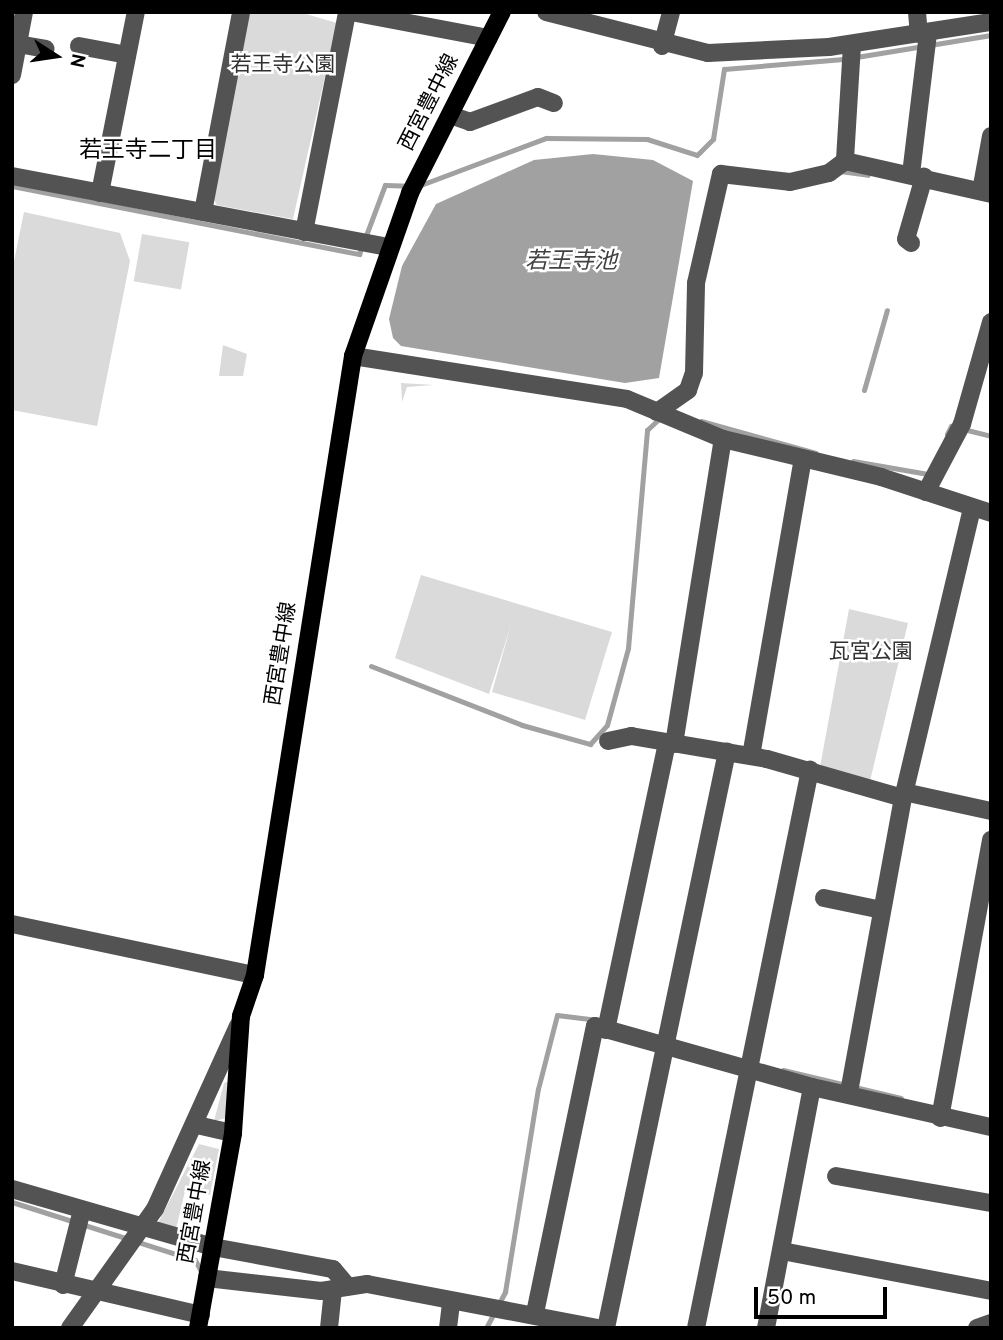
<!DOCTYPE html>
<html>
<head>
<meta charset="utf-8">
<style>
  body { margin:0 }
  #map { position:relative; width:1003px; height:1340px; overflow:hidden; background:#fff; font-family:Overpass,"Noto Sans JP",sans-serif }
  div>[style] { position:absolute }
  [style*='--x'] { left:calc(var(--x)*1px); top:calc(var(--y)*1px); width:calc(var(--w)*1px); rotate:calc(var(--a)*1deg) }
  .green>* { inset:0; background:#dadada; transform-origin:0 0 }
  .water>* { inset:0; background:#a1a1a1 }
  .stream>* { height:5px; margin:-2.5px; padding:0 2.5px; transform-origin:2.5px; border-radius:2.5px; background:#a1a1a1 }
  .minor>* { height:18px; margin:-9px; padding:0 9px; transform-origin:9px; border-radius:9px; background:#535353 }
  .major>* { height:18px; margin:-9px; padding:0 9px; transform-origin:9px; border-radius:9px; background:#000 }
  span { translate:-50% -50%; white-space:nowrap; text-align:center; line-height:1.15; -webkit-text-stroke:5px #fff; paint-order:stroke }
  .park-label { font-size:21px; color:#313131 }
  .street-label { font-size:21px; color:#000 }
  .neighbourhood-label { font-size:23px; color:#000 }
  .water-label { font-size:23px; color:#424242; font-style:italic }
  .frame { position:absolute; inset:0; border:14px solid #000; pointer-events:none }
  .north { position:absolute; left:21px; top:21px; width:70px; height:70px; -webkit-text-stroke:5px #fff; paint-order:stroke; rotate:102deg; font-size:19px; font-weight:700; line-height:28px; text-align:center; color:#000 }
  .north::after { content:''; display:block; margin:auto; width:24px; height:32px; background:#000; clip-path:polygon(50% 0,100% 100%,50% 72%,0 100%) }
  .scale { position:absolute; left:754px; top:1287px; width:133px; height:32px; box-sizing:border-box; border:4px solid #000; border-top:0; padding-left:9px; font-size:21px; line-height:24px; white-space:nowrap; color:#000; -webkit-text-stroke:5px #fff; paint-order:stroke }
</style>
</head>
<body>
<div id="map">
  <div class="green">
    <i style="clip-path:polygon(248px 12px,299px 12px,337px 23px,293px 219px,217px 205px,213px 198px)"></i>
    <i style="clip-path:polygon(24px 212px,120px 233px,130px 261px,97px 426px,12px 410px,12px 271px)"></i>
    <i style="left:142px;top:234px;width:48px;height:48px;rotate:10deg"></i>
    <i style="clip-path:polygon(223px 345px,247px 354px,243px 376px,219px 376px)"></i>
    <i style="clip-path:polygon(401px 383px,434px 385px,407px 387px,402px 402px)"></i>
    <i style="clip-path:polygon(421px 575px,612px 632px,585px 720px,492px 692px,511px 625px,489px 694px,395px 658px)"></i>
    <i style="clip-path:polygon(849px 609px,908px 623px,870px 781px,820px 767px)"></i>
    <i style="clip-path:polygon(230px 1081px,226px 1118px,214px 1121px,224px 1083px)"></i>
    <i style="clip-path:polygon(199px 1144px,219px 1149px,210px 1195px,185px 1191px,176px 1229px,157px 1225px)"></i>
  </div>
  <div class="water">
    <i style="clip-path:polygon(593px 154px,653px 160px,693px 181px,659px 378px,625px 383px,401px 346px,393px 338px,389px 319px,402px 266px,436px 204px,534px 160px)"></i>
  </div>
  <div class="stream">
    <i style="--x:840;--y:171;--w:28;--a:8"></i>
    <i style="--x:12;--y:186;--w:354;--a:11.1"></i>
    <i style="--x:359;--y:254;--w:74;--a:-69.4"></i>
    <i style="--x:385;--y:185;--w:24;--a:2"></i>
    <i style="--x:418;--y:186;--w:137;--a:-20.6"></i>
    <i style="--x:546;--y:138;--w:101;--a:0.6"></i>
    <i style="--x:647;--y:139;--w:52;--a:17.7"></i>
    <i style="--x:697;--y:155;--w:23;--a:-45"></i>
    <i style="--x:713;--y:139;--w:71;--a:-81.1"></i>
    <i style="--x:724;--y:69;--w:120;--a:-4.8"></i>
    <i style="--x:844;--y:59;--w:149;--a:-9.3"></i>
    <i style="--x:864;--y:390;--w:83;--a:-74"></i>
    <i style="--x:701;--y:421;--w:119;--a:15.5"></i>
    <i style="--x:947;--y:434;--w:9;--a:-63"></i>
    <i style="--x:951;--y:426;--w:41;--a:14"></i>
    <i style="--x:853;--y:461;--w:76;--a:9.8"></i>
    <i style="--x:371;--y:666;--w:162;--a:21.3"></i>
    <i style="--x:522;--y:725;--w:71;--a:15.6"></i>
    <i style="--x:590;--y:744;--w:25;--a:-48"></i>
    <i style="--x:607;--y:725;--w:80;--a:-74.7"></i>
    <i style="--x:628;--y:648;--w:219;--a:-85"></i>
    <i style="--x:647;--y:430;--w:19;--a:-43"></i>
    <i style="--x:783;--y:1070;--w:121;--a:13.3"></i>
    <i style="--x:12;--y:1202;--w:192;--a:17.6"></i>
    <i style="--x:195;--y:1260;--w:17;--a:62"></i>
    <i style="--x:486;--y:1328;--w:41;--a:-62.2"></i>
    <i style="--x:505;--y:1292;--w:206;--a:-80.8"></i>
    <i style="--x:538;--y:1089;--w:76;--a:-75.6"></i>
    <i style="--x:557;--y:1015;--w:41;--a:7"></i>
  </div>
  <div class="minor">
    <i style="--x:351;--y:12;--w:140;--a:10.7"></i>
    <i style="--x:546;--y:12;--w:167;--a:14.2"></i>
    <i style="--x:708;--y:53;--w:121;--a:-2.8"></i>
    <i style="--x:829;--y:47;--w:164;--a:-8.8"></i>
    <i style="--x:917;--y:12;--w:22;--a:85"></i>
    <i style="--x:18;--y:44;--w:28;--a:10"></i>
    <i style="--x:852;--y:45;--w:116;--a:93.5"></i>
    <i style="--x:845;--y:161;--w:150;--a:12.7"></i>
    <i style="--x:79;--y:46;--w:49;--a:10.6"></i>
    <i style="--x:662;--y:46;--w:35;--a:-75"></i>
    <i style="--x:12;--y:75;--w:64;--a:-79.2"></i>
    <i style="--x:450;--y:115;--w:21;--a:19"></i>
    <i style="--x:470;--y:122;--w:72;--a:-20.2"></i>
    <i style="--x:538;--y:97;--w:17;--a:21"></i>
    <i style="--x:911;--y:174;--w:142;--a:-83.1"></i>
    <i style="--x:12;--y:176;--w:382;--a:10.7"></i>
    <i style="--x:981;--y:191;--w:56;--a:-79.7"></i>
    <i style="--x:100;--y:193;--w:185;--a:-78.8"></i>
    <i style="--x:203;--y:212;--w:204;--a:-79.2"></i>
    <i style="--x:304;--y:232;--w:224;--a:-78.9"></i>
    <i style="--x:911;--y:243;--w:6;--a:-141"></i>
    <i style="--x:906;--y:239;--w:65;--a:-73.8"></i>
    <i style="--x:353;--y:356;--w:277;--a:8.9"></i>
    <i style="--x:627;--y:399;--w:104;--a:22.6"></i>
    <i style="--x:723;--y:439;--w:163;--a:13.5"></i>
    <i style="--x:881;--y:477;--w:116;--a:18.1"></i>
    <i style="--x:657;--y:412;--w:38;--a:-35"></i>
    <i style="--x:688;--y:390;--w:18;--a:-71"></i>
    <i style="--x:694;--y:373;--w:90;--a:-88.7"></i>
    <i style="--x:696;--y:283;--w:112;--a:-77.1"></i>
    <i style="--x:721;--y:174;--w:69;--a:6.6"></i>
    <i style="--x:790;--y:182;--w:40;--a:-13"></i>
    <i style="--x:829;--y:173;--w:20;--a:-37"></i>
    <i style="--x:926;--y:492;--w:77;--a:-62.1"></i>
    <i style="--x:962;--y:424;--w:106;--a:-74.1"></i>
    <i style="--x:608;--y:741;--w:24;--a:-12"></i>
    <i style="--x:631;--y:736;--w:138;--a:9.6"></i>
    <i style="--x:767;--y:759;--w:141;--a:16"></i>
    <i style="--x:674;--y:744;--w:309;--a:-80.9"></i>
    <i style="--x:751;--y:756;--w:302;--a:-80.1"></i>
    <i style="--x:904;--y:792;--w:89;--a:12.3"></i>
    <i style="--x:824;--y:898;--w:59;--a:11.7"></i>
    <i style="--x:12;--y:924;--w:248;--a:11.9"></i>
    <i style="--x:606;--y:1030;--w:294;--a:-78"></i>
    <i style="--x:849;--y:1092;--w:299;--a:-79.6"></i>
    <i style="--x:903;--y:798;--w:298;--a:-76.6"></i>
    <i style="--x:940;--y:1118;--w:283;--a:-79.6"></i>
    <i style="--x:197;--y:1125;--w:37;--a:13"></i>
    <i style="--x:836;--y:1176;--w:157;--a:9.9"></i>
    <i style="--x:12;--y:1189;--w:209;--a:16.1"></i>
    <i style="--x:213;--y:1247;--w:122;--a:10.4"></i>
    <i style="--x:333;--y:1269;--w:23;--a:50"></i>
    <i style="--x:782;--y:1251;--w:213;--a:10.8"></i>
    <i style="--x:12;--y:1271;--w:194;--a:13.1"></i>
    <i style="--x:207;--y:1278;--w:115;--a:6.5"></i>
    <i style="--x:321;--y:1291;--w:47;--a:-8.7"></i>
    <i style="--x:367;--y:1284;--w:235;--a:10.8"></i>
    <i style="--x:63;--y:1285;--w:77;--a:-75.8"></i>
    <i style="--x:535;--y:1313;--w:293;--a:-78.2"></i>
    <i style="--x:595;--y:1026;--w:225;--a:15.7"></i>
    <i style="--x:812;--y:1087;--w:183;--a:12.6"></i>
    <i style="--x:70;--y:1328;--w:146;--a:-54.5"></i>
    <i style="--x:155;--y:1209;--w:201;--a:-65.6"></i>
    <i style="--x:329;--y:1328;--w:39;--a:-84"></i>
    <i style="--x:448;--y:1328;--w:24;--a:-83"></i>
    <i style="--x:606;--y:1328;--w:589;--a:-78.14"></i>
    <i style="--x:696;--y:1328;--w:570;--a:-78.45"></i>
    <i style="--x:766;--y:1328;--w:245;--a:-79.2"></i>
    <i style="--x:977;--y:1328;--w:15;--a:-20"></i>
  </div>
  <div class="major">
    <i style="--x:198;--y:1328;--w:198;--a:-79.8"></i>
    <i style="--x:233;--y:1133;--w:117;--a:-86.1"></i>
    <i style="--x:241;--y:1016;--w:43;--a:-71.1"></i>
    <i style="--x:255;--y:975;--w:627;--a:-81"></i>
    <i style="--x:353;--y:356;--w:173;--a:-70.7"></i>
    <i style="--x:410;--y:193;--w:203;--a:-63.1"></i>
  </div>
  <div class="park-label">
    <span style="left:283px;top:66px">若王寺公園</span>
    <span style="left:871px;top:653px">瓦宮公園</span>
  </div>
  <div class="street-label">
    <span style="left:430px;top:103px;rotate:-63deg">西宮豊中線</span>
    <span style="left:282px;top:654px;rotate:-81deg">西宮豊中線</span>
    <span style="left:196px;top:1212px;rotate:-80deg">西宮豊中線</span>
  </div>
  <div class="neighbourhood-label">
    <span style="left:148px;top:152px">若王寺二丁目</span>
  </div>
  <div class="water-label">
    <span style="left:571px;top:263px">若王寺池</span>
  </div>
  <div class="frame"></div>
  <div class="north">N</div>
  <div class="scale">50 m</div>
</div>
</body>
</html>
